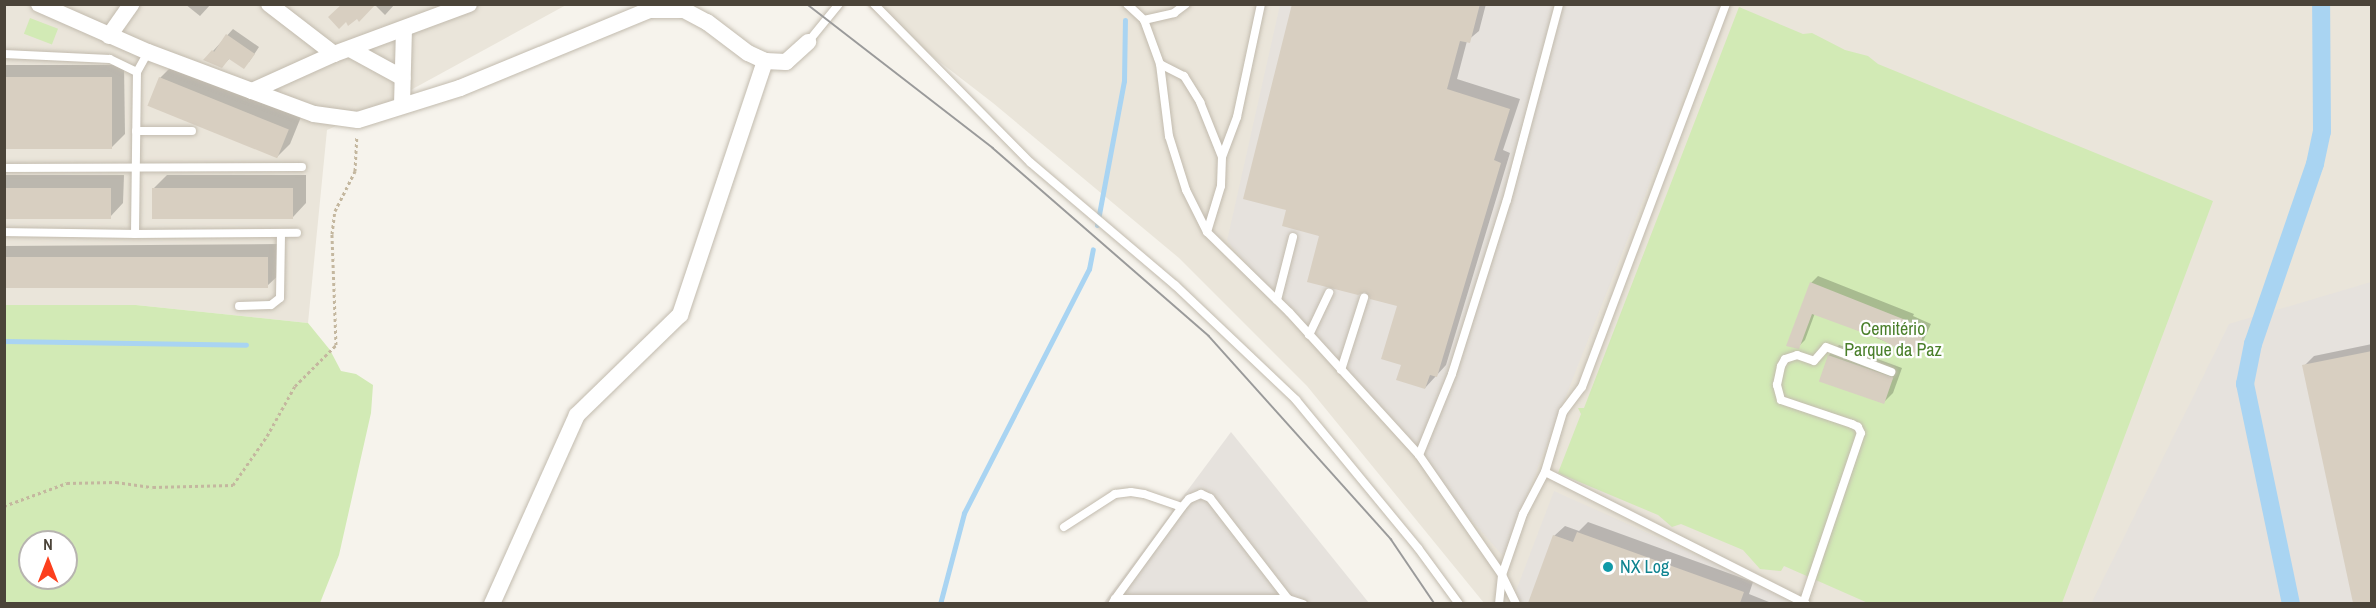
<!DOCTYPE html>
<html>
<head>
<meta charset="utf-8">
<style>
  body { margin:0 }
  #map { position:relative; width:2376px; height:608px; overflow:hidden; background:#f6f3ec; font-family:"Archivo Narrow",sans-serif }
  div>[style] { position:absolute }
  [style*='--x'] { left:calc(var(--x)*1px); top:calc(var(--y)*1px); width:calc(var(--w)*1px); rotate:calc(var(--a)*1deg) }
  .residential>* { inset:0; background:#eae5da }
  .industrial>* { inset:0; background:#e6e2dd }
  .green>* { inset:0; background:#d2eab5; transform-origin:0 0 }
  .shadow>* { inset:0; background:#0003 }
  .stream>* { height:5px; margin:-2.5px; padding:0 2.5px; transform-origin:2.5px; border-radius:2.5px; background:#a9d4f2 }
  .canal>* { height:18px; margin:-9px; padding:0 9px; transform-origin:9px; border-radius:9px; background:#a9d4f2 }
  .building>* { inset:0; background:#d8cfc1; transform-origin:0 0 }
  .path>* { height:3px; margin-top:-1.5px; transform-origin:0; background:repeating-linear-gradient(90deg,#c4b79f 0 3px,transparent 0 6px) }
  .roads { filter:drop-shadow(0 0 2px #c2bbae) drop-shadow(0 0 2px #c2bbae) }
  .service>* { height:8px; margin:-4px; padding:0 4px; transform-origin:4px; border-radius:4px; background:#fff }
  .minor>* { height:16px; margin:-8px; padding:0 8px; transform-origin:8px; border-radius:8px; background:#fff }
  .tram>* { height:1.5px; margin:-0.75px; padding:0 0.75px; transform-origin:0.75px; border-radius:0.75px; background:#9a9a9a }
  .dots>* { width:16px; height:16px; translate:-50% -50%; box-sizing:border-box; border:3px solid #fff; border-radius:50% }
  span { translate:-50% -50%; white-space:nowrap; text-align:center; line-height:1.15; -webkit-text-stroke:4.5px #fff; paint-order:stroke }
  .park-label { font-size:18px; color:#4a7f2a }
  .culture-label { font-size:18px; color:#0d838f }
  .left { translate:0 -50%; text-align:left }
  .frame { position:absolute; inset:0; border:6px solid #4b4439; pointer-events:none }
  .north { position:absolute; left:18px; top:530px; width:60px; height:60px; box-sizing:border-box; background:#fff; border:2px solid #b7b4b0; border-radius:50%; rotate:0deg; font-size:16px; font-weight:700; line-height:24px; text-align:center; color:#4b4439 }
  .north::after { content:''; display:block; margin:auto; width:21px; height:27px; background:#fc3f1d; clip-path:polygon(50% 0,100% 100%,50% 72%,0 100%) }
</style>
</head>
<body>
<div id="map">
  <div class="residential">
    <i style="clip-path:polygon(4px 5px,566px 5px,387px 103px,327px 130px,308px 323px,136px 305px,5px 305px)"></i>
    <i style="clip-path:polygon(866px 5px,2371px 5px,2371px 603px,1484px 603px,1307px 386px,1179px 258px,993px 103px)"></i>
  </div>
  <div class="industrial">
    <i style="clip-path:polygon(1717px 4px,1719px 7px,1503px 556px,1227px 241px,1280px 5px)"></i>
    <i style="clip-path:polygon(2371px 282px,2371px 603px,2091px 604px,2229px 324px)"></i>
    <i style="clip-path:polygon(1231px 432px,1369px 603px,1103px 604px)"></i>
    <i style="clip-path:polygon(1554px 491px,1804px 603px,1511px 604px)"></i>
  </div>
  <div class="green">
    <i style="clip-path:polygon(1739px 7px,1803px 34px,1812px 33px,1845px 50px,1868px 56px,1878px 64px,2213px 201px,2062px 603px,1868px 603px,1784px 566px,1781px 571px,1760px 569px,1743px 550px,1681px 524px,1672px 527px,1658px 515px,1558px 473px,1581px 414px,1578px 408px,1584px 408px)"></i>
    <i style="left:30px;top:18px;width:30px;height:17px;rotate:21deg"></i>
    <i style="clip-path:polygon(evenodd,4px 305px,136px 305px,308px 323px,330px 350px,341px 371px,356px 374px,373px 385px,371px 413px,339px 555px,320px 603px,5px 603px,4px 305px,30px 542px,66px 542px,66px 578px,30px 578px,30px 542px)"></i>
  </div>
  <div class="shadow">
    <i style="clip-path:polygon(185px 4px,211px 4px,200px 16px)"></i>
    <i style="clip-path:polygon(377px 4px,395px 4px,385px 15px,376px 6px)"></i>
    <i style="clip-path:polygon(1293px 4px,1486px 4px,1479px 31px,1467px 41px,1457px 79px,1520px 99px,1503px 150px,1510px 153px,1446px 365px,1425px 388px,1399px 305px,1288px 209px)"></i>
    <i style="clip-path:polygon(233px 29px,259px 47px,249px 62px,230px 58px,221px 67px,213px 51px)"></i>
    <i style="clip-path:polygon(4px 65px,124px 65px,125px 134px,112px 147px,4px 147px)"></i>
    <i style="clip-path:polygon(173px 65px,301px 117px,290px 144px,277px 157px,160px 78px)"></i>
    <i style="clip-path:polygon(4px 175px,124px 175px,123px 203px,110px 217px,4px 217px)"></i>
    <i style="clip-path:polygon(167px 175px,306px 175px,306px 203px,293px 217px,154px 188px)"></i>
    <i style="clip-path:polygon(281px 244px,281px 273px,267px 286px,4px 288px,4px 246px)"></i>
    <i style="clip-path:polygon(1818px 276px,1914px 314px,1913px 316px,1931px 324px,1920px 348px,1914px 355px,1904px 349px,1815px 313px,1805px 340px,1798px 347px,1811px 283px)"></i>
    <i style="clip-path:polygon(2372px 344px,2372px 604px,2355px 604px,2304px 366px,2314px 356px)"></i>
    <i style="clip-path:polygon(1839px 345px,1902px 368px,1893px 393px,1883px 403px,1820px 380px,1829px 355px)"></i>
    <i style="clip-path:polygon(1588px 522px,1753px 582px,1749px 594px,1774px 604px,1530px 604px,1554px 536px,1565px 526px,1579px 531px)"></i>
  </div>
  <div class="stream">
    <i style="--x:1097;--y:225;--w:147;--a:-79.4"></i>
    <i style="--x:1124;--y:81;--w:61;--a:-89.1"></i>
    <i style="--x:4;--y:341;--w:242;--a:0.9"></i>
    <i style="--x:940;--y:604;--w:94;--a:-75.2"></i>
    <i style="--x:964;--y:513;--w:274;--a:-62.9"></i>
    <i style="--x:1089;--y:269;--w:20;--a:-79"></i>
  </div>
  <div class="canal">
    <i style="--x:2291;--y:604;--w:225;--a:-101.8"></i>
    <i style="--x:2245;--y:384;--w:41;--a:-78.7"></i>
    <i style="--x:2253;--y:344;--w:190;--a:-71"></i>
    <i style="--x:2315;--y:164;--w:33;--a:-78"></i>
    <i style="--x:2322;--y:132;--w:128;--a:-90.4"></i>
  </div>
  <div class="building">
    <i style="clip-path:polygon(342px 4px,376px 4px,359px 22px,357px 19px,348px 26px,346px 22px,339px 29px,328px 17px)"></i>
    <i style="clip-path:polygon(1292px 4px,1480px 4px,1470px 43px,1460px 41px,1447px 89px,1510px 109px,1494px 160px,1501px 163px,1437px 377px,1430px 375px,1425px 389px,1396px 380px,1401px 365px,1381px 359px,1397px 306px,1370px 299px,1365px 292px,1358px 295px,1307px 282px,1319px 236px,1282px 226px,1286px 210px,1243px 199px)"></i>
    <i style="clip-path:polygon(226px 34px,255px 54px,244px 69px,229px 59px,222px 68px,203px 60px,212px 50px,214px 52px)"></i>
    <i style="left:4px;top:77px;width:108px;height:72px"></i>
    <i style="left:159px;top:77px;width:140px;height:31px;rotate:22deg"></i>
    <i style="left:4px;top:188px;width:107px;height:31px"></i>
    <i style="left:152px;top:188px;width:141px;height:31px"></i>
    <i style="left:268px;top:257px;width:31px;height:264px;rotate:90deg"></i>
    <i style="clip-path:polygon(1810px 282px,1908px 321px,1907px 323px,1925px 331px,1914px 357px,1880px 339px,1812px 314px,1799px 349px,1786px 346px)"></i>
    <i style="clip-path:polygon(2372px 351px,2372px 603px,2353px 603px,2302px 365px)"></i>
    <i style="left:1828px;top:355px;width:69px;height:28px;rotate:19deg"></i>
    <i style="clip-path:polygon(1577px 532px,1744px 592px,1740px 603px,1528px 603px,1553px 535px,1573px 542px)"></i>
  </div>
  <div class="path">
    <i style="--x:4;--y:506;--w:67;--a:-20.1"></i>
    <i style="--x:67;--y:483;--w:49;--a:-1.2"></i>
    <i style="--x:116;--y:482;--w:37;--a:8"></i>
    <i style="--x:153;--y:487;--w:80;--a:-1.4"></i>
    <i style="--x:233;--y:485;--w:60;--a:-55.2"></i>
    <i style="--x:267;--y:436;--w:57;--a:-60.8"></i>
    <i style="--x:295;--y:386;--w:58;--a:-45"></i>
    <i style="--x:336;--y:345;--w:111;--a:-92.1"></i>
    <i style="--x:332;--y:234;--w:23;--a:-83"></i>
    <i style="--x:335;--y:211;--w:45;--a:-63.4"></i>
    <i style="--x:355;--y:171;--w:35;--a:-87"></i>
  </div>
  <div class="roads">
    <div class="service">
      <i style="--x:874;--y:4;--w:223;--a:45.4"></i>
      <i style="--x:1031;--y:163;--w:189;--a:40.3"></i>
      <i style="--x:1175;--y:285;--w:167;--a:43.5"></i>
      <i style="--x:1296;--y:400;--w:192;--a:50.5"></i>
      <i style="--x:1418;--y:548;--w:69;--a:53.8"></i>
      <i style="--x:1127;--y:4;--w:23;--a:43"></i>
      <i style="--x:1144;--y:20;--w:47;--a:70"></i>
      <i style="--x:1160;--y:64;--w:73;--a:82.9"></i>
      <i style="--x:1169;--y:136;--w:57;--a:72.5"></i>
      <i style="--x:1186;--y:190;--w:47;--a:63.4"></i>
      <i style="--x:1207;--y:232;--w:115;--a:44.3"></i>
      <i style="--x:1289;--y:312;--w:193;--a:47.7"></i>
      <i style="--x:1419;--y:455;--w:146;--a:55.3"></i>
      <i style="--x:1502;--y:575;--w:32;--a:64"></i>
      <i style="--x:1144;--y:20;--w:31;--a:-13"></i>
      <i style="--x:1174;--y:13;--w:15;--a:-37"></i>
      <i style="--x:808;--y:42;--w:49;--a:-50.8"></i>
      <i style="--x:4;--y:54;--w:106;--a:2.7"></i>
      <i style="--x:110;--y:59;--w:30;--a:26"></i>
      <i style="--x:1160;--y:64;--w:27;--a:27"></i>
      <i style="--x:1184;--y:76;--w:31;--a:58"></i>
      <i style="--x:1200;--y:102;--w:59;--a:68.2"></i>
      <i style="--x:1222;--y:157;--w:29;--a:92"></i>
      <i style="--x:1221;--y:186;--w:48;--a:106.9"></i>
      <i style="--x:136;--y:131;--w:56;--a:0"></i>
      <i style="--x:1222;--y:157;--w:43;--a:-69.4"></i>
      <i style="--x:1237;--y:117;--w:116;--a:-78"></i>
      <i style="--x:4;--y:168;--w:298;--a:-0.2"></i>
      <i style="--x:4;--y:232;--w:131;--a:0.9"></i>
      <i style="--x:135;--y:234;--w:162;--a:-89.3"></i>
      <i style="--x:137;--y:72;--w:23;--a:-61"></i>
      <i style="--x:135;--y:234;--w:162;--a:-0.4"></i>
      <i style="--x:1277;--y:300;--w:65;--a:-75.7"></i>
      <i style="--x:239;--y:306;--w:32;--a:-2"></i>
      <i style="--x:271;--y:305;--w:11;--a:-38"></i>
      <i style="--x:280;--y:298;--w:64;--a:-89.1"></i>
      <i style="--x:1309;--y:335;--w:47;--a:-64.5"></i>
      <i style="--x:1341;--y:370;--w:76;--a:-72.3"></i>
      <i style="--x:1419;--y:455;--w:87;--a:-67.8"></i>
      <i style="--x:1452;--y:374;--w:182;--a:-72.5"></i>
      <i style="--x:1507;--y:200;--w:203;--a:-75.1"></i>
      <i style="--x:1545;--y:472;--w:292;--a:26.8"></i>
      <i style="--x:1064;--y:527;--w:61;--a:-32.9"></i>
      <i style="--x:1115;--y:494;--w:16;--a:-7"></i>
      <i style="--x:1131;--y:492;--w:13;--a:9"></i>
      <i style="--x:1144;--y:494;--w:40;--a:18.9"></i>
      <i style="--x:1288;--y:599;--w:16;--a:18"></i>
      <i style="--x:1804;--y:601;--w:177;--a:-71.3"></i>
      <i style="--x:1861;--y:433;--w:7;--a:-117"></i>
      <i style="--x:1858;--y:427;--w:7;--a:-153"></i>
      <i style="--x:1852;--y:424;--w:75;--a:-161.3"></i>
      <i style="--x:1781;--y:400;--w:16;--a:-105"></i>
      <i style="--x:1777;--y:385;--w:19;--a:-78"></i>
      <i style="--x:1781;--y:366;--w:8;--a:-60"></i>
      <i style="--x:1785;--y:359;--w:13;--a:-18"></i>
      <i style="--x:1797;--y:355;--w:18;--a:19"></i>
      <i style="--x:1814;--y:361;--w:18;--a:-49"></i>
      <i style="--x:1826;--y:347;--w:70;--a:21"></i>
      <i style="--x:1112;--y:604;--w:6;--a:-59"></i>
      <i style="--x:1115;--y:599;--w:114;--a:-53.9"></i>
      <i style="--x:1182;--y:507;--w:11;--a:-49"></i>
      <i style="--x:1189;--y:499;--w:13;--a:-23"></i>
      <i style="--x:1201;--y:494;--w:10;--a:24"></i>
      <i style="--x:1210;--y:498;--w:128;--a:52.3"></i>
      <i style="--x:1288;--y:599;--w:173;--a:180"></i>
      <i style="--x:1499;--y:604;--w:29;--a:-84"></i>
      <i style="--x:1502;--y:575;--w:65;--a:-71"></i>
      <i style="--x:1523;--y:514;--w:47;--a:-62.4"></i>
      <i style="--x:1545;--y:472;--w:63;--a:-73.3"></i>
      <i style="--x:1563;--y:412;--w:31;--a:-53"></i>
      <i style="--x:1582;--y:387;--w:409;--a:-69.4"></i>
    </div>
    <div class="minor">
      <i style="--x:39;--y:4;--w:119;--a:23.8"></i>
      <i style="--x:148;--y:52;--w:111;--a:20.6"></i>
      <i style="--x:252;--y:91;--w:90;--a:-24.3"></i>
      <i style="--x:334;--y:54;--w:144;--a:-20.3"></i>
      <i style="--x:269;--y:4;--w:82;--a:37.6"></i>
      <i style="--x:109;--y:36;--w:39;--a:-55"></i>
      <i style="--x:350;--y:49;--w:60;--a:28.7"></i>
      <i style="--x:252;--y:91;--w:66;--a:20.4"></i>
      <i style="--x:314;--y:114;--w:44;--a:7.8"></i>
      <i style="--x:358;--y:120;--w:107;--a:-17.4"></i>
      <i style="--x:460;--y:88;--w:204;--a:-22.4"></i>
      <i style="--x:649;--y:10;--w:35;--a:0"></i>
      <i style="--x:684;--y:10;--w:26;--a:28"></i>
      <i style="--x:707;--y:22;--w:51;--a:37.1"></i>
      <i style="--x:748;--y:53;--w:19;--a:25"></i>
      <i style="--x:765;--y:61;--w:21;--a:3"></i>
      <i style="--x:786;--y:62;--w:30;--a:-42"></i>
      <i style="--x:402;--y:105;--w:75;--a:-88.5"></i>
      <i style="--x:492;--y:604;--w:207;--a:-65.8"></i>
      <i style="--x:577;--y:415;--w:144;--a:-44.2"></i>
      <i style="--x:680;--y:315;--w:268;--a:-71.5"></i>
    </div>
  </div>
  <div class="tram">
    <i style="--x:807;--y:4;--w:235;--a:37.7"></i>
    <i style="--x:993;--y:148;--w:286;--a:41"></i>
    <i style="--x:1209;--y:336;--w:273;--a:48.1"></i>
    <i style="--x:1391;--y:539;--w:78;--a:55.9"></i>
  </div>
  <div class="dots">
    <i style="left:1608px;top:567px;background:#0f9aa8"></i>
  </div>
  <div class="park-label">
    <span style="left:1893px;top:340px">Cemitério<br>Parque da Paz</span>
  </div>
  <div class="culture-label">
    <span class="left" style="left:1620px;top:567px">NX Log</span>
  </div>
  <div class="frame"></div>
  <div class="north">N</div>
</div>
</body>
</html>
